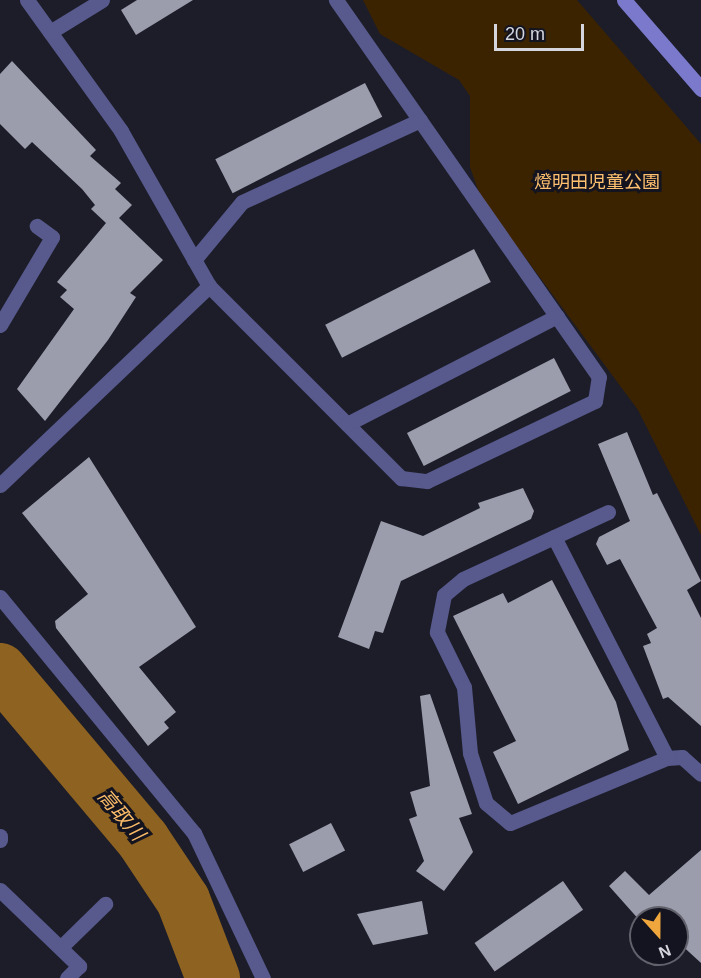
<!DOCTYPE html>
<html>
<head>
<meta charset="utf-8">
<style>
  body { margin:0 }
  #map { position:relative; width:701px; height:978px; overflow:hidden; background:#1c1d29; font-family:Arial,"Noto Sans JP",sans-serif }
  div>[style] { position:absolute }
  [style*='--x'] { left:calc(var(--x)*1px); top:calc(var(--y)*1px); width:calc(var(--w)*1px); rotate:calc(var(--a)*1deg) }
  .green>* { inset:0; background:#3c2300 }
  .river>* { height:54px; margin:-27px; padding:0 27px; transform-origin:27px; border-radius:27px; background:#8e6220 }
  .building>* { inset:0; background:#9b9cac; transform-origin:0 0 }
  .street>* { height:15px; margin:-7.5px; padding:0 7.5px; transform-origin:7.5px; border-radius:7.5px; background:#58598c }
  .secondary>* { height:15px; margin:-7.5px; padding:0 7.5px; transform-origin:7.5px; border-radius:7.5px; background:#7a79cc }
  span { translate:-50% -50%; white-space:nowrap; text-align:center; line-height:1.15; -webkit-text-stroke:6px #13141f; paint-order:stroke }
  .park-label { font-size:18px; color:#ffc16f }
  .water-label { font-size:20px; color:#f8ba68; font-style:italic }
  .north { position:absolute; left:629px; top:906px; width:60px; height:60px; box-sizing:border-box; background:#13141f; border:2px solid #60616b; border-radius:50%; rotate:159deg; font-size:16px; font-weight:700; line-height:24px; text-align:center; color:#d4d5dd }
  .north::after { content:''; display:block; margin:auto; width:21px; height:27px; background:#efa73d; clip-path:polygon(50% 0,100% 100%,50% 72%,0 100%) }
  .scale { position:absolute; left:494px; top:24px; width:90px; height:27px; box-sizing:border-box; border:3px solid #d4d5dd; border-top:0; padding-left:8px; font-size:18px; line-height:21px; white-space:nowrap; color:#d4d5dd; -webkit-text-stroke:4px #13141f; paint-order:stroke }
</style>
</head>
<body>
<div id="map">
  <div class="green">
    <i style="clip-path:polygon(363px 0,577px 0,701px 144px,701px 535px,638px 410px,481px 198px,470px 167px,470px 96px,459px 80px,380px 34px)"></i>
  </div>
  <div class="river">
    <i style="--x:0;--y:670;--w:222;--a:49.9"></i>
    <i style="--x:143;--y:840;--w:72;--a:56.3"></i>
    <i style="--x:183;--y:900;--w:84;--a:69"></i>
  </div>
  <div class="building">
    <i style="clip-path:polygon(137px 0,193px 0,136px 35px,121px 10px)"></i>
    <i style="clip-path:polygon(12px 61px,96px 150px,90px 156px,121px 183px,115px 189px,132px 205px,119px 218px,163px 260px,130px 293px,136px 297px,108px 340px,45px 421px,17px 389px,74px 309px,60px 297px,67px 290px,57px 282px,106px 223px,91px 209px,95px 205px,82px 189px,32px 142px,25px 149px,0 124px,0 74px)"></i>
    <i style="left:365px;top:83px;width:38px;height:168px;rotate:63deg"></i>
    <i style="left:474px;top:249px;width:37px;height:167px;rotate:63deg"></i>
    <i style="left:554px;top:358px;width:37px;height:165px;rotate:63deg"></i>
    <i style="clip-path:polygon(627px 432px,653px 495px,657px 493px,701px 581px,687px 590px,701px 618px,701px 726px,668px 697px,663px 699px,643px 646px,651px 643px,647px 634px,657px 628px,620px 559px,607px 565px,596px 544px,599px 537px,630px 521px,598px 444px)"></i>
    <i style="clip-path:polygon(89px 457px,196px 627px,139px 667px,176px 712px,164px 722px,169px 728px,148px 746px,56px 628px,55px 621px,88px 594px,22px 513px)"></i>
    <i style="clip-path:polygon(523px 488px,534px 511px,531px 519px,401px 581px,383px 633px,375px 631px,369px 649px,338px 637px,381px 521px,423px 536px,480px 508px,478px 503px)"></i>
    <i style="clip-path:polygon(552px 580px,616px 702px,629px 750px,518px 804px,493px 752px,516px 741px,453px 616px,503px 593px,508px 603px)"></i>
    <i style="clip-path:polygon(430px 694px,472px 814px,459px 818px,473px 852px,444px 891px,416px 871px,424px 861px,409px 819px,417px 816px,410px 792px,430px 786px,420px 696px)"></i>
    <i style="left:331px;top:823px;width:31px;height:47px;rotate:63deg"></i>
    <i style="clip-path:polygon(701px 850px,701px 963px,677px 941px,677px 918px,641px 918px,641px 922px,609px 886px,625px 871px,649px 895px)"></i>
    <i style="left:563px;top:881px;width:35px;height:108px;rotate:55deg"></i>
    <i style="clip-path:polygon(422px 901px,428px 934px,373px 945px,357px 914px)"></i>
  </div>
  <div class="street">
    <i style="--x:27;--y:0;--w:161;--a:54.3"></i>
    <i style="--x:121;--y:131;--w:178;--a:60.4"></i>
    <i style="--x:209;--y:286;--w:272;--a:45"></i>
    <i style="--x:401;--y:478;--w:26;--a:7"></i>
    <i style="--x:427;--y:481;--w:186;--a:-25.5"></i>
    <i style="--x:595;--y:401;--w:24;--a:-81"></i>
    <i style="--x:599;--y:377;--w:460;--a:-124.9"></i>
    <i style="--x:50;--y:32;--w:61;--a:-31.6"></i>
    <i style="--x:194;--y:260;--w:75;--a:-50.4"></i>
    <i style="--x:242;--y:202;--w:196;--a:-24.7"></i>
    <i style="--x:0;--y:325;--w:102;--a:-59.4"></i>
    <i style="--x:52;--y:237;--w:19;--a:-144"></i>
    <i style="--x:347;--y:424;--w:236;--a:-27.2"></i>
    <i style="--x:0;--y:485;--w:289;--a:-43.6"></i>
    <i style="--x:608;--y:512;--w:160;--a:155.2"></i>
    <i style="--x:463;--y:579;--w:25;--a:140"></i>
    <i style="--x:444;--y:595;--w:38;--a:101"></i>
    <i style="--x:437;--y:632;--w:61;--a:63.9"></i>
    <i style="--x:464;--y:687;--w:66;--a:84.8"></i>
    <i style="--x:470;--y:753;--w:52;--a:72.3"></i>
    <i style="--x:486;--y:803;--w:31;--a:40"></i>
    <i style="--x:510;--y:823;--w:170;--a:-22.5"></i>
    <i style="--x:667;--y:758;--w:15;--a:-4"></i>
    <i style="--x:682;--y:757;--w:25;--a:42"></i>
    <i style="--x:554;--y:537;--w:248;--a:62.9"></i>
    <i style="--x:0;--y:597;--w:306;--a:50.6"></i>
    <i style="--x:194;--y:833;--w:161;--a:64.6"></i>
    <i style="--x:0;--y:836;--w:4;--a:90"></i>
    <i style="--x:0;--y:890;--w:110;--a:43.9"></i>
    <i style="--x:79;--y:966;--w:17;--a:135"></i>
    <i style="--x:61;--y:947;--w:62;--a:-44.3"></i>
  </div>
  <div class="secondary">
    <i style="--x:624;--y:0;--w:118;--a:49.1"></i>
  </div>
  <div class="park-label">
    <span style="left:597px;top:182px">燈明田児童公園</span>
  </div>
  <div class="water-label">
    <span style="left:121px;top:815px;rotate:50deg">高取川</span>
  </div>
  <div class="north">N</div>
  <div class="scale">20 m</div>
</div>
</body>
</html>
